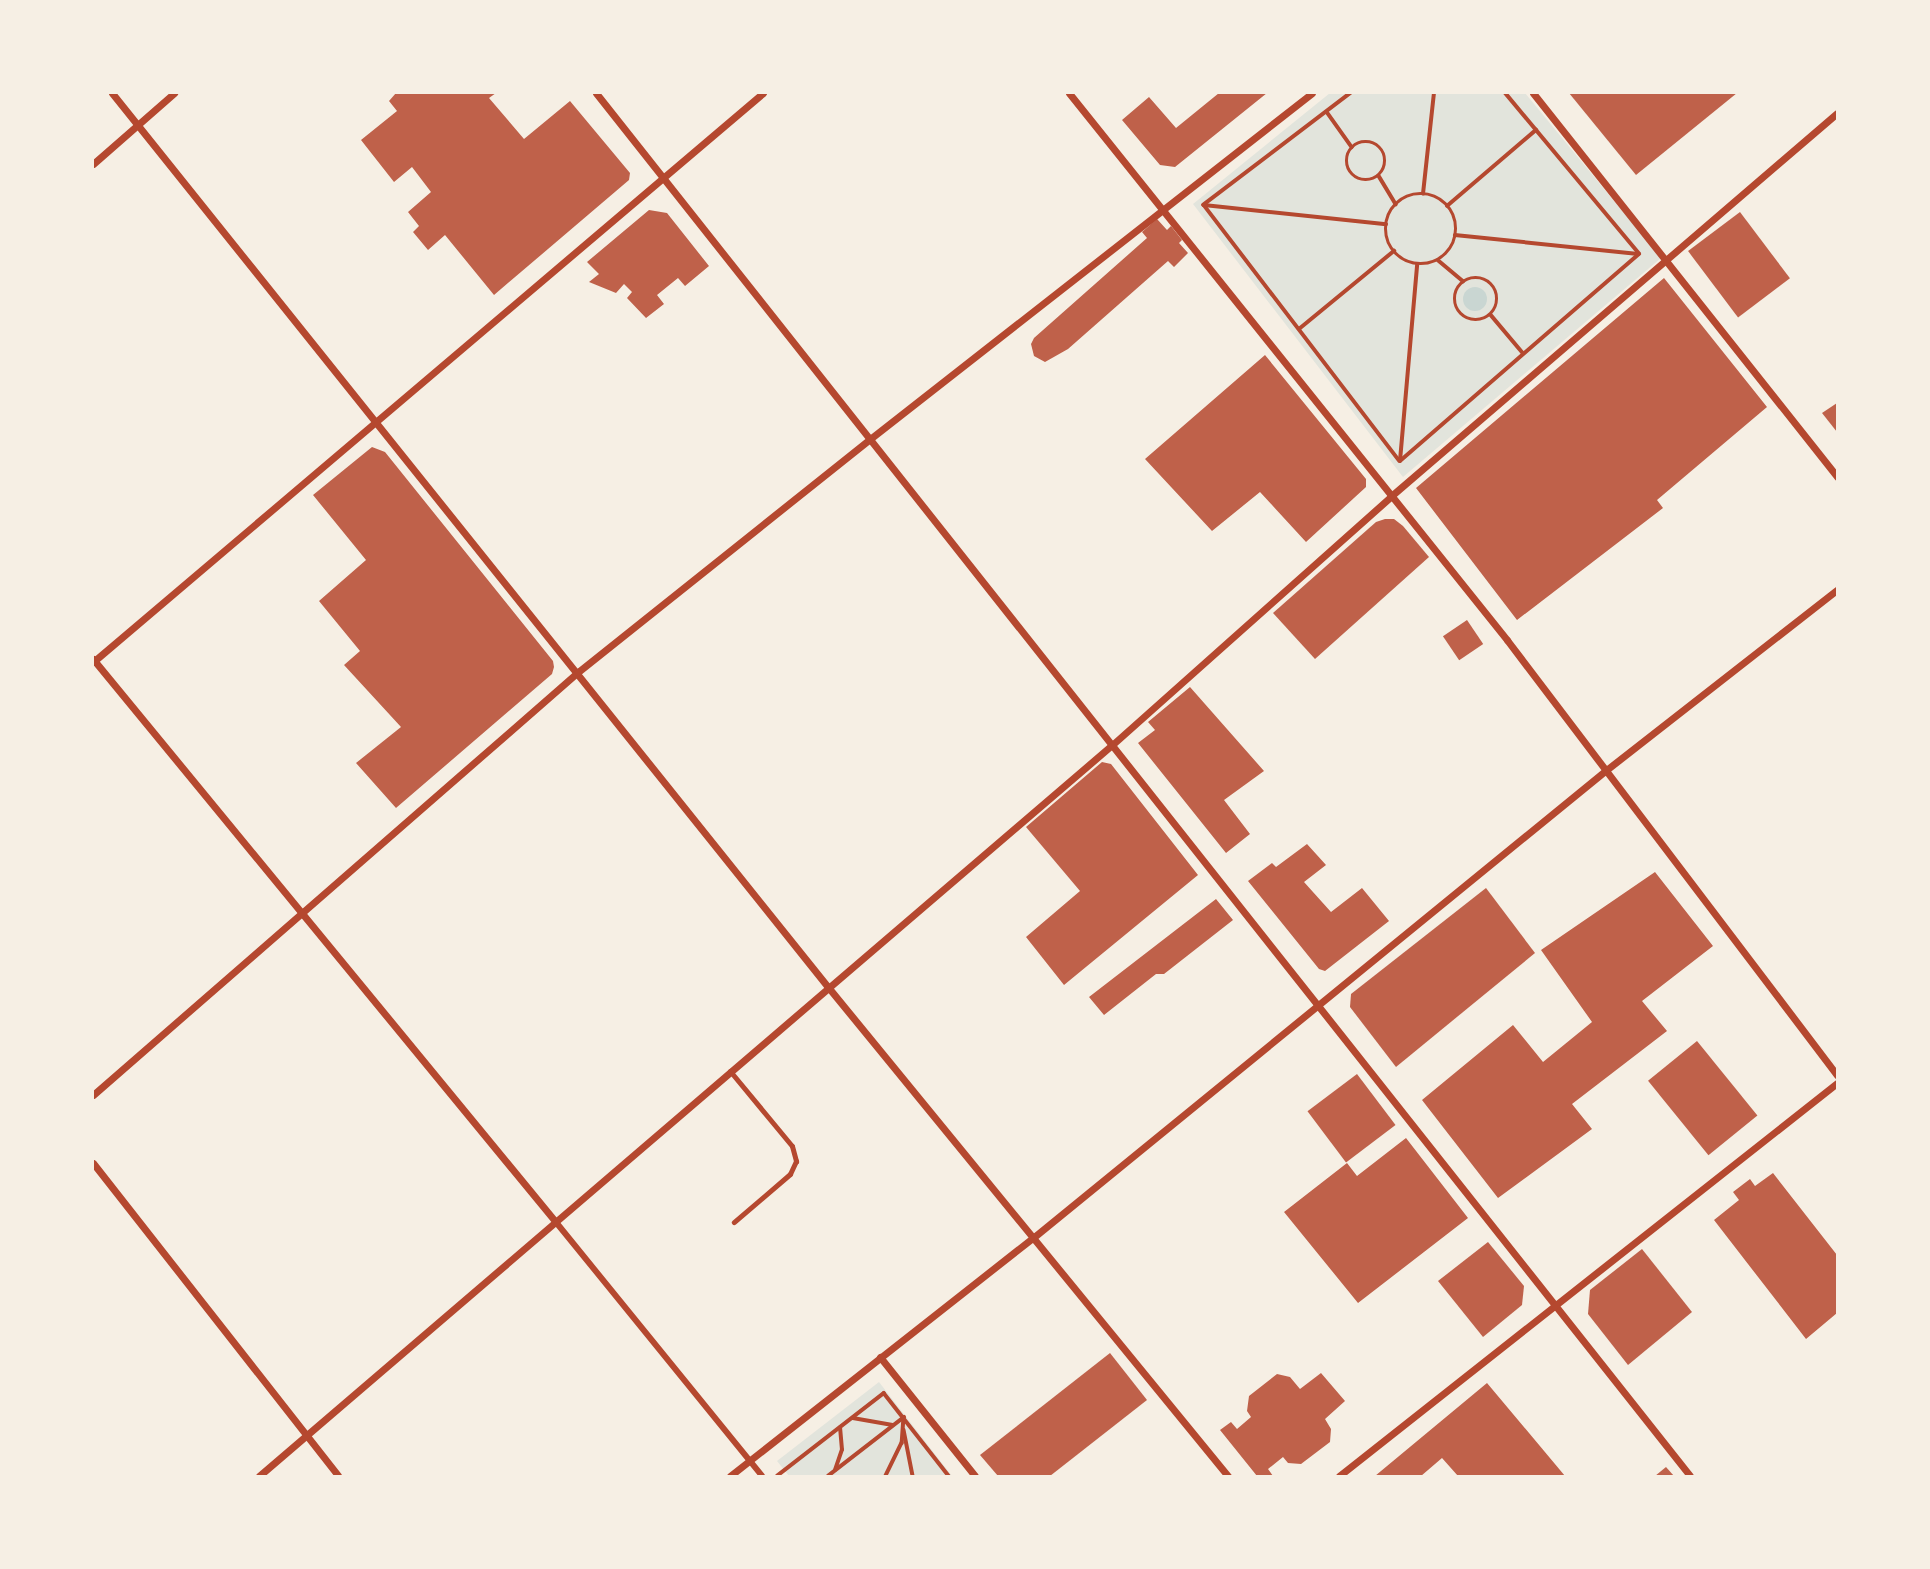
<!DOCTYPE html>
<html>
<head>
<meta charset="utf-8">
<style>
  body { margin:0 }
  #map { position:relative; width:1930px; height:1569px; overflow:hidden; background:#f6efe4; font-family:"Nunito Sans",sans-serif }
  div>[style] { position:absolute }
  [style*='--x'] { left:calc(var(--x)*1px); top:calc(var(--y)*1px); width:calc(var(--w)*1px); rotate:calc(var(--a)*1deg) }
  .green>* { inset:0; background:#e2e4dc }
  .water>* { inset:0; background:#c9d6d2 }
  .round { border-radius:50% }
  .building>* { inset:0; background:#bf614a; transform-origin:0 0 }
  .path>* { height:3.5px; margin:-1.75px; padding:0 1.75px; transform-origin:1.75px; border-radius:1.75px; background:#b5482f }
  .path>.ring { margin:-1.75px; padding:0; box-sizing:content-box; background:none; border:3.5px solid #b5482f; border-radius:50% }
  .service>* { height:5px; margin:-2.5px; padding:0 2.5px; transform-origin:2.5px; border-radius:2.5px; background:#b5482f }
  .pedestrian>* { height:6px; margin:-3px; padding:0 3px; transform-origin:3px; border-radius:3px; background:#b5482f }
  .minor>* { height:7px; margin:-3.5px; padding:0 3.5px; transform-origin:3.5px; border-radius:3.5px; background:#b5482f }
  span { translate:-50% -50%; white-space:nowrap; text-align:center; line-height:1.15; -webkit-text-stroke:7px #f6efe4; paint-order:stroke }
  .frame { position:absolute; inset:0; border:94px solid #f6efe4; pointer-events:none }
</style>
</head>
<body>
<div id="map">
  <div class="green">
    <i style="clip-path:polygon(1330px 93px,1525px 93px,1661px 258px,1403px 477px,1193px 204px)"></i>
    <i style="clip-path:polygon(879px 1382px,952px 1476px,789px 1476px,777px 1461px)"></i>
  </div>
  <div class="water">
    <i class="round" style="left:1463px;top:287px;width:24px;height:24px"></i>
  </div>
  <div class="building">
    <i style="clip-path:polygon(396px 93px,496px 93px,489px 98px,524px 139px,570px 101px,630px 173px,629px 180px,494px 295px,445px 235px,428px 250px,413px 232px,419px 226px,408px 212px,431px 192px,412px 167px,394px 182px,361px 140px,397px 111px,389px 101px)"></i>
    <i style="clip-path:polygon(1219px 93px,1267px 93px,1175px 167px,1160px 165px,1122px 120px,1149px 97px,1176px 128px)"></i>
    <i style="clip-path:polygon(1569px 93px,1737px 93px,1636px 175px)"></i>
    <i style="clip-path:polygon(649px 210px,667px 213px,709px 266px,685px 286px,678px 278px,657px 295px,664px 304px,646px 318px,627px 298px,632px 292px,624px 284px,616px 293px,589px 282px,599px 274px,587px 262px)"></i>
    <i style="left:1740px;top:212px;width:83px;height:65px;rotate:53deg"></i>
    <i style="clip-path:polygon(1157px 219px,1167px 230px,1171px 226px,1182px 240px,1179px 243px,1188px 253px,1174px 267px,1168px 261px,1068px 349px,1045px 362px,1034px 356px,1031px 344px,1034px 338px,1147px 238px,1142px 232px)"></i>
    <i style="clip-path:polygon(1664px 278px,1767px 407px,1657px 500px,1663px 508px,1517px 620px,1416px 488px)"></i>
    <i style="clip-path:polygon(1265px 355px,1366px 479px,1366px 487px,1306px 542px,1260px 492px,1212px 531px,1145px 459px)"></i>
    <i style="clip-path:polygon(1837px 403px,1837px 432px,1822px 413px)"></i>
    <i style="clip-path:polygon(372px 447px,385px 452px,553px 661px,554px 667px,552px 674px,396px 808px,356px 763px,401px 727px,344px 665px,360px 651px,319px 601px,366px 560px,313px 495px)"></i>
    <i style="clip-path:polygon(1385px 519px,1394px 519px,1403px 526px,1429px 557px,1315px 659px,1273px 613px,1376px 522px)"></i>
    <i style="left:1467px;top:620px;width:29px;height:29px;rotate:56deg"></i>
    <i style="clip-path:polygon(1190px 687px,1264px 771px,1224px 800px,1250px 834px,1226px 853px,1138px 743px,1155px 730px,1148px 722px)"></i>
    <i style="clip-path:polygon(1102px 762px,1111px 764px,1198px 875px,1064px 985px,1026px 937px,1080px 891px,1026px 827px)"></i>
    <i style="clip-path:polygon(1307px 844px,1326px 865px,1304px 882px,1331px 912px,1362px 888px,1389px 921px,1325px 971px,1319px 969px,1248px 881px,1272px 863px,1276px 867px)"></i>
    <i style="clip-path:polygon(1655px 872px,1713px 946px,1642px 1001px,1667px 1031px,1572px 1104px,1592px 1129px,1498px 1198px,1422px 1100px,1513px 1025px,1543px 1062px,1592px 1022px,1541px 950px)"></i>
    <i style="clip-path:polygon(1486px 888px,1535px 953px,1396px 1067px,1350px 1007px,1351px 994px)"></i>
    <i style="clip-path:polygon(1216px 899px,1233px 920px,1164px 974px,1156px 974px,1104px 1015px,1089px 997px)"></i>
    <i style="left:1697px;top:1041px;width:96px;height:63px;rotate:51deg"></i>
    <i style="left:1357px;top:1074px;width:64px;height:62px;rotate:53deg"></i>
    <i style="clip-path:polygon(1406px 1138px,1468px 1218px,1358px 1303px,1284px 1212px,1347px 1163px,1357px 1176px)"></i>
    <i style="clip-path:polygon(1773px 1173px,1837px 1255px,1837px 1313px,1806px 1339px,1714px 1220px,1739px 1200px,1733px 1192px,1750px 1179px,1755px 1186px)"></i>
    <i style="clip-path:polygon(1488px 1242px,1524px 1286px,1522px 1305px,1483px 1337px,1438px 1281px)"></i>
    <i style="clip-path:polygon(1642px 1249px,1692px 1312px,1628px 1365px,1588px 1314px,1590px 1290px)"></i>
    <i style="clip-path:polygon(1110px 1353px,1147px 1400px,1050px 1476px,998px 1476px,980px 1455px)"></i>
    <i style="clip-path:polygon(1321px 1373px,1345px 1401px,1325px 1419px,1331px 1429px,1330px 1442px,1301px 1464px,1288px 1463px,1283px 1457px,1268px 1469px,1273px 1476px,1257px 1476px,1220px 1430px,1231px 1422px,1237px 1429px,1251px 1417px,1247px 1411px,1249px 1396px,1277px 1374px,1290px 1377px,1300px 1389px)"></i>
    <i style="clip-path:polygon(1487px 1383px,1565px 1476px,1458px 1476px,1442px 1458px,1421px 1476px,1375px 1476px)"></i>
    <i style="clip-path:polygon(1666px 1467px,1674px 1476px,1655px 1476px)"></i>
  </div>
  <div class="path">
    <i style="--x:1351;--y:93;--w:185;--a:142.7"></i>
    <i style="--x:1204;--y:205;--w:322;--a:52.6"></i>
    <i style="--x:1400;--y:461;--w:316;--a:-40.9"></i>
    <i style="--x:1639;--y:254;--w:209;--a:-129.8"></i>
    <i style="--x:1327;--y:112;--w:43;--a:54.5"></i>
    <i class="ring" style="left:1347px;top:142px;width:34.5px;height:34.5px"></i>
    <i style="--x:1379;--y:176;--w:33;--a:59"></i>
    <i class="ring" style="left:1386px;top:194px;width:66.5px;height:66.5px"></i>
    <i style="--x:1423;--y:194;--w:102;--a:-83.8"></i>
    <i style="--x:1204;--y:205;--w:183;--a:6"></i>
    <i style="--x:1447;--y:206;--w:117;--a:-40.5"></i>
    <i style="--x:1455;--y:235;--w:184;--a:5.9"></i>
    <i style="--x:1438;--y:260;--w:33;--a:40"></i>
    <i class="ring" style="left:1455px;top:278px;width:38.5px;height:38.5px"></i>
    <i style="--x:1491;--y:315;--w:50;--a:49.9"></i>
    <i style="--x:1299;--y:329;--w:123;--a:-39.4"></i>
    <i style="--x:1400;--y:461;--w:197;--a:-85"></i>
    <i style="--x:853;--y:1418;--w:40;--a:10"></i>
    <i style="--x:904;--y:1430;--w:47;--a:78.9"></i>
    <i style="--x:835;--y:1470;--w:21;--a:-71"></i>
    <i style="--x:842;--y:1450;--w:22;--a:-95"></i>
    <i style="--x:777;--y:1476;--w:135;--a:-37.8"></i>
    <i style="--x:884;--y:1393;--w:105;--a:51.9"></i>
    <i style="--x:828;--y:1476;--w:96;--a:-37.8"></i>
    <i style="--x:904;--y:1417;--w:26;--a:94"></i>
    <i style="--x:902;--y:1443;--w:37;--a:116"></i>
  </div>
  <div class="service">
    <i style="--x:730;--y:1071;--w:97;--a:50.4"></i>
    <i style="--x:792;--y:1146;--w:16;--a:75"></i>
    <i style="--x:796;--y:1161;--w:14;--a:115"></i>
    <i style="--x:790;--y:1174;--w:74;--a:139.4"></i>
  </div>
  <div class="pedestrian">
    <i style="--x:555;--y:1221;--w:328;--a:50.9"></i>
  </div>
  <div class="minor">
    <i style="--x:112;--y:93;--w:1145;--a:51.31"></i>
    <i style="--x:828;--y:987;--w:632;--a:50.72"></i>
    <i style="--x:596;--y:93;--w:1763;--a:51.65"></i>
    <i style="--x:1069;--y:93;--w:701;--a:51.31"></i>
    <i style="--x:1507;--y:640;--w:546;--a:52.82"></i>
    <i style="--x:1533;--y:93;--w:490;--a:51.6"></i>
    <i style="--x:93;--y:164;--w:108;--a:-41.2"></i>
    <i style="--x:93;--y:659;--w:728;--a:50.58"></i>
    <i style="--x:93;--y:662;--w:879;--a:-40.34"></i>
    <i style="--x:93;--y:1095;--w:644;--a:-41.09"></i>
    <i style="--x:578;--y:672;--w:374;--a:-38.6"></i>
    <i style="--x:870;--y:439;--w:561;--a:-38.05"></i>
    <i style="--x:93;--y:1163;--w:397;--a:51.9"></i>
    <i style="--x:880;--y:1357;--w:152;--a:51.4"></i>
    <i style="--x:259;--y:1476;--w:1123;--a:-40.6"></i>
    <i style="--x:1112;--y:745;--w:373;--a:-41.7"></i>
    <i style="--x:1390;--y:497;--w:589;--a:-40.66"></i>
    <i style="--x:730;--y:1476;--w:387;--a:-38.2"></i>
    <i style="--x:1034;--y:1237;--w:737;--a:-39.22"></i>
    <i style="--x:1605;--y:771;--w:294;--a:-38"></i>
    <i style="--x:1339;--y:1476;--w:634;--a:-38.28"></i>
  </div>
  <div class="frame"></div>
</div>
</body>
</html>
